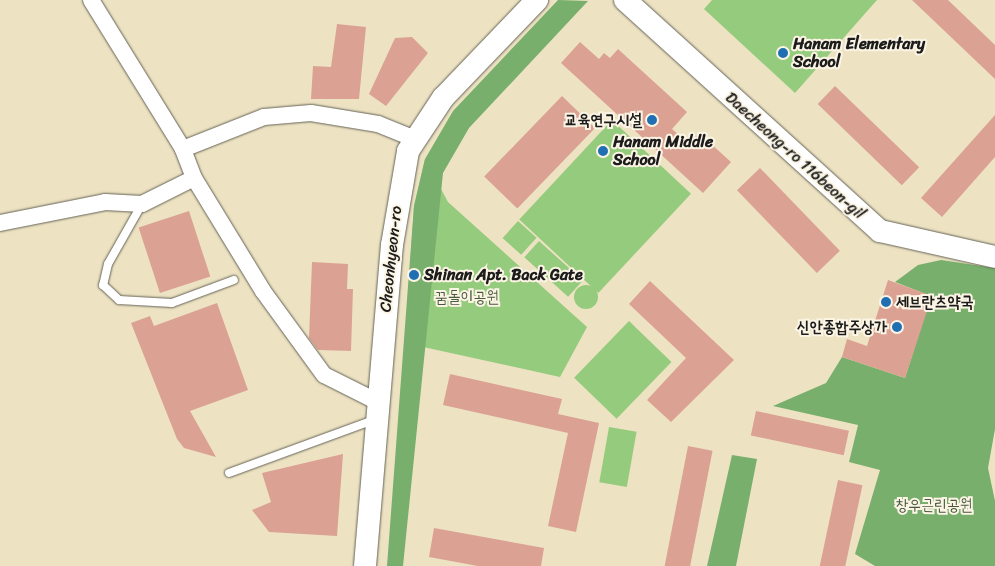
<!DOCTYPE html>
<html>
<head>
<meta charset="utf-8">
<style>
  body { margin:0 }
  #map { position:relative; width:995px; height:566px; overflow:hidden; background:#ede3c3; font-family:Sriracha,"Poor Story",sans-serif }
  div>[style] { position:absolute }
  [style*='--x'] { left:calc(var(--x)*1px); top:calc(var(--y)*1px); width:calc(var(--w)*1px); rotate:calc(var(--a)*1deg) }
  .green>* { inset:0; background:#95cb7d; transform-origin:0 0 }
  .round { border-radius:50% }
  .forest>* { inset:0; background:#78af6c }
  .building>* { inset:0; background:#dba193; transform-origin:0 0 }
  .roads { filter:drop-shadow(0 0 1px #656256) drop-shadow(0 0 1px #656256) }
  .service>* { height:8px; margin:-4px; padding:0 4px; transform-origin:4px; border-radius:4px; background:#fff }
  .minor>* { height:16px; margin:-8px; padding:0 8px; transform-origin:8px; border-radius:8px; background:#fff }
  .secondary>* { height:22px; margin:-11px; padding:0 11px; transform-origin:11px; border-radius:11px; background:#fff }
  .dots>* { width:14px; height:14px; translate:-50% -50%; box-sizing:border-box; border:2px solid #fcf5e5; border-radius:50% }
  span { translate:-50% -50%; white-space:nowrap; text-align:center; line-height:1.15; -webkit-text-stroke:4px #fcf5e5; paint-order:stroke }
  .poi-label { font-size:16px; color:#1c1c1c; font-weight:700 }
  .left { translate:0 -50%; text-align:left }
  .right { translate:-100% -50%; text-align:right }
  .street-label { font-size:16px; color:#1c1c1c }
  .park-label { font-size:16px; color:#46593e }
</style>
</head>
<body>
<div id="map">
  <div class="green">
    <i style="clip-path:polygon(712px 0,877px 0,795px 93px,704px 9px)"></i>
    <i style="left:612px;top:120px;width:108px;height:136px;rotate:43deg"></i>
    <i style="clip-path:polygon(425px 159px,448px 202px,587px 327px,560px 377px,405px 343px,414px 206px)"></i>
    <i style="left:518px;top:221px;width:25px;height:23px;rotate:42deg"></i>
    <i style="left:539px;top:241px;width:59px;height:22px;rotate:42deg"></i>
    <i class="round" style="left:574px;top:285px;width:24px;height:24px"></i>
    <i style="left:629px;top:321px;width:59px;height:79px;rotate:44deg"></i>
    <i style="left:609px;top:427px;width:28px;height:56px;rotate:10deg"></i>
  </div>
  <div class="forest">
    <i style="clip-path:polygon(558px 0,588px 1px,469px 128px,443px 173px,403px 566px,387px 566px,414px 206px,425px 159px,453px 111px)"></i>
    <i style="clip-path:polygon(941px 260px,995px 268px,995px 429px,988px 468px,995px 501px,995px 566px,875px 566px,855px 554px,880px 470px,849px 462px,858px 425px,773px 406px,826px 383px,842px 357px,905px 378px,931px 296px,895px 282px,918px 265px)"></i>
    <i style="clip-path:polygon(732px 455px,757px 459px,736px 566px,707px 566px)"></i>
  </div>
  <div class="building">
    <i style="clip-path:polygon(912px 0,948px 0,995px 45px,995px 79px)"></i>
    <i style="clip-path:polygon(337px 24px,366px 27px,359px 99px,311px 99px,313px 66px,331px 67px)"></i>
    <i style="clip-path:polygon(412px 37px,428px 53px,386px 106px,369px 94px,395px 38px)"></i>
    <i style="clip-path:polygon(580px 42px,599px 59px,604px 53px,610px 58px,618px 49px,687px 112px,672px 129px,689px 144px,699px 133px,731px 162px,703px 193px,561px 63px)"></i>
    <i style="left:835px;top:86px;width:117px;height:25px;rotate:44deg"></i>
    <i style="left:562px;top:96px;width:46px;height:112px;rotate:44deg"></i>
    <i style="clip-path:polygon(995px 115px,995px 157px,942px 217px,921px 198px)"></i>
    <i style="left:760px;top:168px;width:115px;height:32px;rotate:46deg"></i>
    <i style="left:189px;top:211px;width:69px;height:53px;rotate:72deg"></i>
    <i style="clip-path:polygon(312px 262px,348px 264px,347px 289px,353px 289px,351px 351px,318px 350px,309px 338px)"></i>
    <i style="clip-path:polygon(888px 280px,932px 296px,905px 378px,842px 357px,847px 339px,867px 346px)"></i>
    <i style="clip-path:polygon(650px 281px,734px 360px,671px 422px,647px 400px,686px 358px,629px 304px)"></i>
    <i style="clip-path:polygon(217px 303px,248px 390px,190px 411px,216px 457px,184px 448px,177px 439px,131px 323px,150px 316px,154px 326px)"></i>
    <i style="clip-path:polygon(450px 374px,562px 399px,558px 414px,599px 423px,576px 532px,548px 526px,568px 433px,443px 405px)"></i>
    <i style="left:756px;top:411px;width:95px;height:25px;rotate:12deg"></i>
    <i style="left:688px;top:446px;width:25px;height:123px;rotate:11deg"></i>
    <i style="clip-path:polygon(343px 454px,337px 536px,269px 532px,252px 510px,271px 502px,262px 473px)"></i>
    <i style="left:838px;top:480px;width:25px;height:88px;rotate:12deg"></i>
    <i style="clip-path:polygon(434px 528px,544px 548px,541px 566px,478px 566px,429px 557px)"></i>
  </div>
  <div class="roads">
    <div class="service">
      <i style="--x:142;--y:204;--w:69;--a:119.5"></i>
      <i style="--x:108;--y:264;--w:22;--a:103"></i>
      <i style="--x:103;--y:285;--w:22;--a:43"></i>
      <i style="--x:119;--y:300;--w:53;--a:3.2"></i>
      <i style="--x:172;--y:303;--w:66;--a:-20.4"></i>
      <i style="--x:229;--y:473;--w:154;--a:-20.1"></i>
    </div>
    <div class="minor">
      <i style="--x:91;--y:0;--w:175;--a:58.3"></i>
      <i style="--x:0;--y:223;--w:107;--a:-11.3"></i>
      <i style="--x:105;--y:202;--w:37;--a:3"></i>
      <i style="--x:142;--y:204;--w:58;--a:-26.6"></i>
      <i style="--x:378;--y:402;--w:60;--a:-153.4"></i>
      <i style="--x:324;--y:375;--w:104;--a:-126"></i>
      <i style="--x:263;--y:291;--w:132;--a:-121.4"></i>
      <i style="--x:194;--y:178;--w:31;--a:-111"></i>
      <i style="--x:183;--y:149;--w:87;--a:-21.6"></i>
      <i style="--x:264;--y:117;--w:47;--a:-4.9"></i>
      <i style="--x:311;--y:113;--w:68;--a:9.3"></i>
      <i style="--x:378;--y:124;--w:40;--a:22"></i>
    </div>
    <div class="secondary">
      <i style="--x:625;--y:0;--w:344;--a:42.2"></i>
      <i style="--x:880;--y:231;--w:118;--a:12.7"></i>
      <i style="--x:365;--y:566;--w:322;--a:-85.2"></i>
      <i style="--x:392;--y:245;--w:95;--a:-80.3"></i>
      <i style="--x:408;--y:151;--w:64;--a:-56.6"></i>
      <i style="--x:443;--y:98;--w:136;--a:-46.2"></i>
    </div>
  </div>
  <div class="dots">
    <i style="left:783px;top:53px;background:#1f6fb2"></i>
    <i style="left:652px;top:120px;background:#1f6fb2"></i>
    <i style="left:603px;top:151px;background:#1f6fb2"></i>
    <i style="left:414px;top:275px;background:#1f6fb2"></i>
    <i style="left:886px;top:302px;background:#1f6fb2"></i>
    <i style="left:897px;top:327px;background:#1f6fb2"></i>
  </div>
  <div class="poi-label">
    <span class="left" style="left:793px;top:53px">Hanam Elementary<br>School</span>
    <span class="right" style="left:642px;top:120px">교육연구시설</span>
    <span class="left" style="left:613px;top:151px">Hanam Middle<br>School</span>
    <span class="left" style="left:424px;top:275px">Shinan Apt. Back Gate</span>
    <span class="left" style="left:896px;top:302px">세브란츠약국</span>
    <span class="right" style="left:887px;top:327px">신안종합주상가</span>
  </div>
  <div class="street-label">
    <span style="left:795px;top:156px;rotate:42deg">Daecheong-ro 116beon-gil</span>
    <span style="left:391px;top:259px;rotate:-84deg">Cheonhyeon-ro</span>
  </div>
  <div class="park-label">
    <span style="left:467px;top:297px">꿈돌이공원</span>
    <span style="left:934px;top:505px">창우근린공원</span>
  </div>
</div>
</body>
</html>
